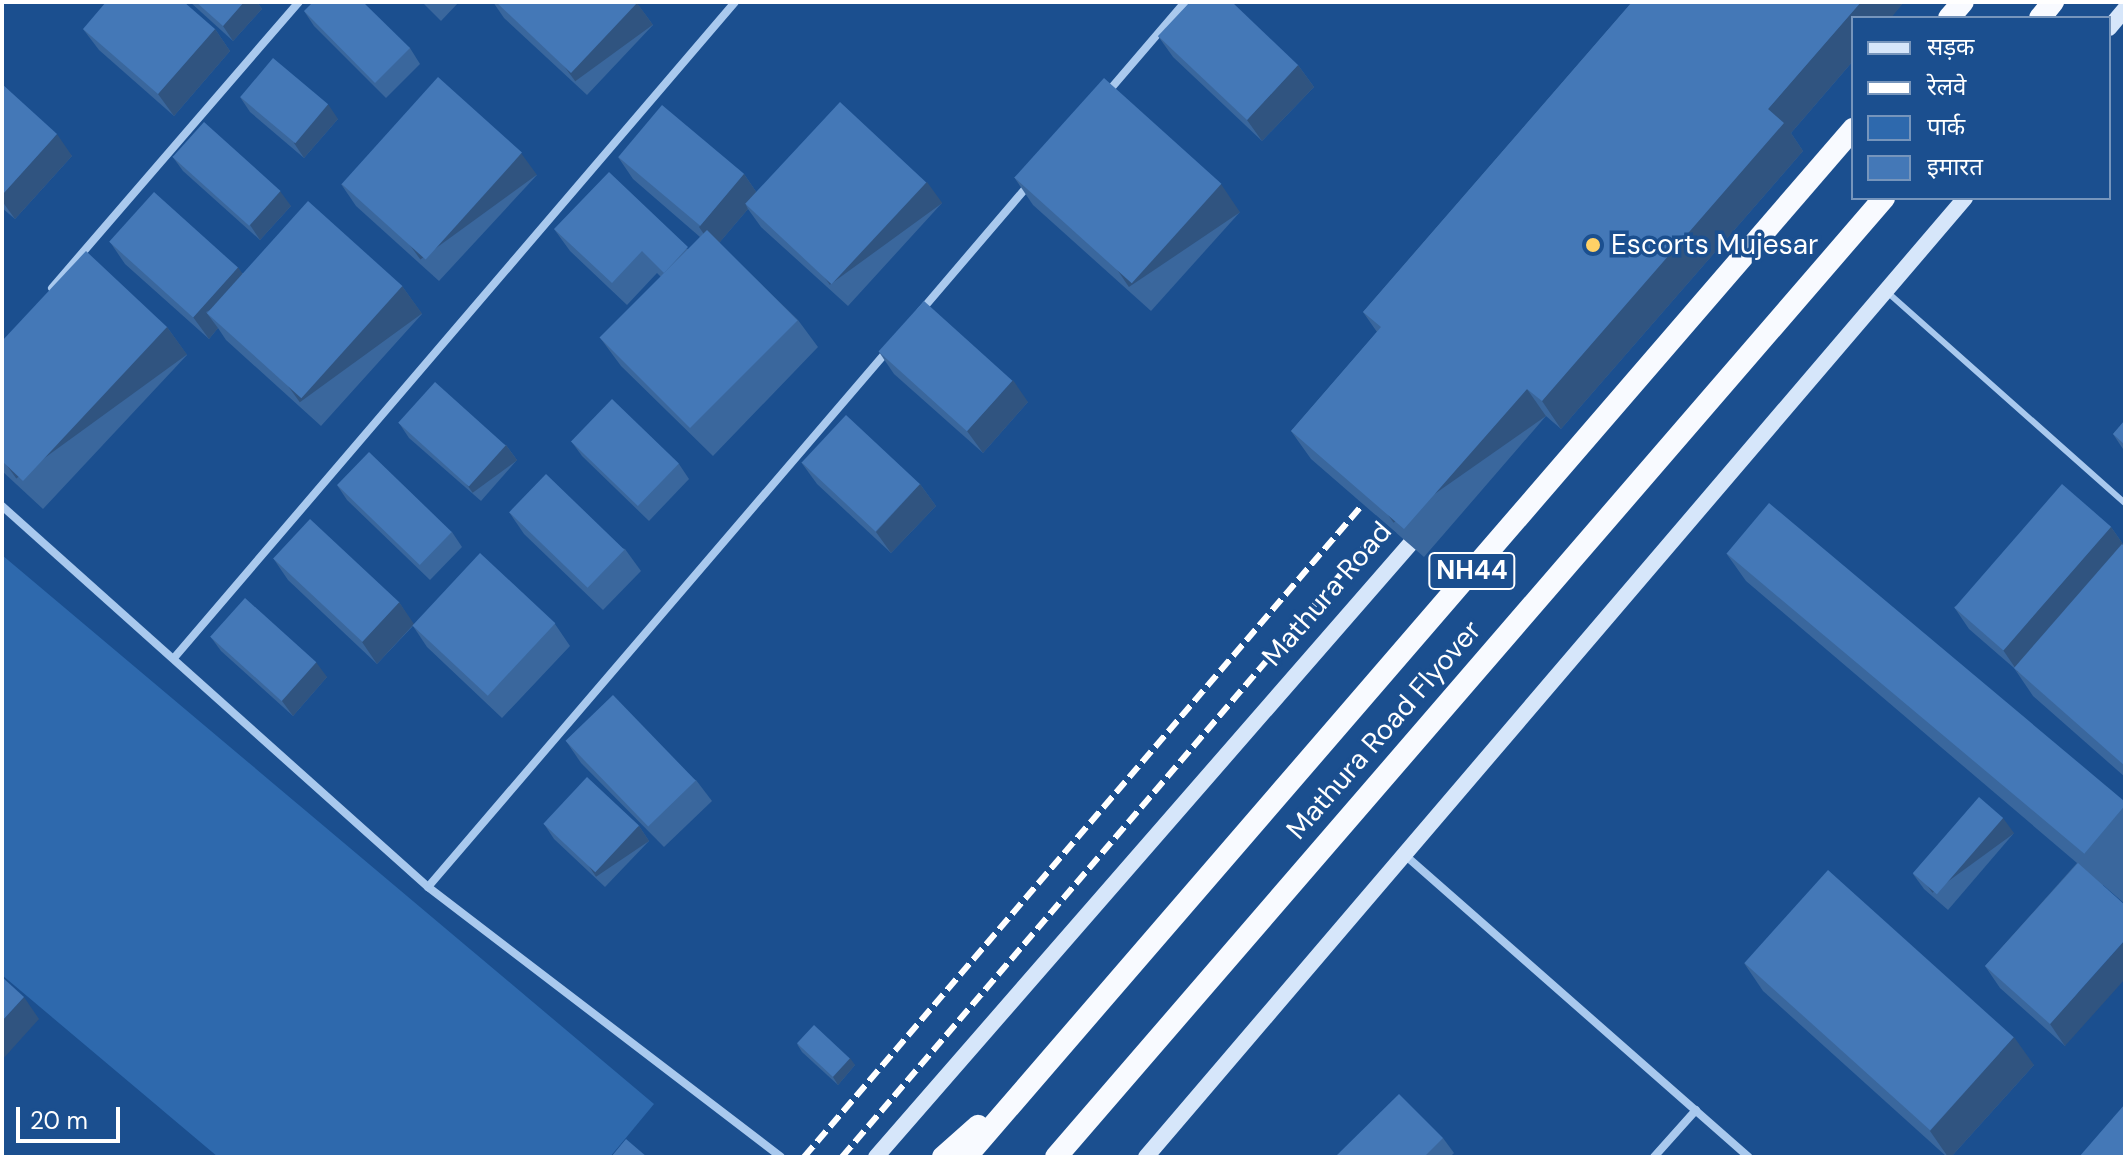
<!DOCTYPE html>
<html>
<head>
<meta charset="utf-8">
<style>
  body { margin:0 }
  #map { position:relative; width:2127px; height:1159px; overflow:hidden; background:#1b4f8f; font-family:"DM Sans","Noto Sans Devanagari",sans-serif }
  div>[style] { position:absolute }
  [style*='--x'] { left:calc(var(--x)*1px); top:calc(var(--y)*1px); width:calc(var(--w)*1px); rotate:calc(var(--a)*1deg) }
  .green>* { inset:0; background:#2e69ad }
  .service>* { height:6px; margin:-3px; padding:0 3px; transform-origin:3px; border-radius:3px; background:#a9c9ee }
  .minor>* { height:8px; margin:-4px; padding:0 4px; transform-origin:4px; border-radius:4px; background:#a9c9ee }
  .secondary>* { height:16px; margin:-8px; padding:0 8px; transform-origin:8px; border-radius:8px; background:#d6e6fa }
  .trunk>* { height:22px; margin:-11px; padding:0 11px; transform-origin:11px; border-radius:11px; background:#f8faff }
  .rail>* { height:6px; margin-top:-3px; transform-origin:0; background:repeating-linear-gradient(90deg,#fff 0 14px,transparent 0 20px) }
  .wall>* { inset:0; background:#3a679d }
  .shaded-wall>* { inset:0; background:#305480; transform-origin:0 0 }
  .building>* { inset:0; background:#4478b7; transform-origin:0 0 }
  .dots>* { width:22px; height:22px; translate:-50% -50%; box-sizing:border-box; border:4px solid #1b4f8f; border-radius:50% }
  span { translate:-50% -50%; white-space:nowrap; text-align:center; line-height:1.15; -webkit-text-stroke:7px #1b4f8f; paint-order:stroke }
  .shield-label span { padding:2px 6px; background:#1b4f8f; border:2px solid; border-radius:6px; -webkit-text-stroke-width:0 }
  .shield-label { font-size:26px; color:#fff; font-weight:700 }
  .poi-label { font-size:28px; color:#fff }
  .left { translate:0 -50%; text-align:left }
  .street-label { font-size:28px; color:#fff }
  .frame { position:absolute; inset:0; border:4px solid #fff; pointer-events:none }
  .legend { position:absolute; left:1851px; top:16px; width:260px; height:184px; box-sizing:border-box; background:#1b4f8f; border:2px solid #7695bc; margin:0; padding:10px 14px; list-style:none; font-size:24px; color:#fff }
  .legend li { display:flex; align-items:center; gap:16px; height:40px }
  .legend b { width:40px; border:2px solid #7695bc }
  .scale { position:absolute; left:16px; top:1107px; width:104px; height:36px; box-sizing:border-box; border:4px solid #fff; border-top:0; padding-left:10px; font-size:24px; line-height:28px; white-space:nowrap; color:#fff; -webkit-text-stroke:6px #1b4f8f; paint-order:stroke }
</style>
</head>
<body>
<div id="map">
  <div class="green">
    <i style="clip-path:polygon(2px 555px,654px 1104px,610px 1157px,218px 1157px,2px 975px)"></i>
  </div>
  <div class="service">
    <i style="--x:1886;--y:291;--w:319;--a:41.6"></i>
  </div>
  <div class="minor">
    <i style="--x:1107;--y:93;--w:120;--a:-49.4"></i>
    <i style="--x:52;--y:288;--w:378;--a:-49.2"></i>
    <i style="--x:920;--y:312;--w:171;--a:-49.5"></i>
    <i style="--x:2;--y:506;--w:572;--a:41.81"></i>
    <i style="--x:428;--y:887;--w:444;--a:37.4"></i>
    <i style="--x:174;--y:658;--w:863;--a:-49.46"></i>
    <i style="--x:1406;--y:856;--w:456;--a:41.3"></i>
    <i style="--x:428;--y:887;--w:707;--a:-49.42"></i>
    <i style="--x:1654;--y:1157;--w:63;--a:-48.2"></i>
  </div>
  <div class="secondary">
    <i style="--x:2109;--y:28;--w:25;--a:-50"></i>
    <i style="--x:876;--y:1157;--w:834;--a:-48.94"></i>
    <i style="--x:1146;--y:1157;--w:1261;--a:-49.5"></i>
  </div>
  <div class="trunk">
    <i style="--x:1949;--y:18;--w:21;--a:-49"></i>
    <i style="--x:2040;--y:18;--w:21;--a:-51"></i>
    <i style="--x:943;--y:1157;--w:47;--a:-41.5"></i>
    <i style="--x:966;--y:1157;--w:1358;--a:-49.21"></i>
    <i style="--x:1056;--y:1157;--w:1267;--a:-49.19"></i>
  </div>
  <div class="rail">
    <i style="--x:804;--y:1157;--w:879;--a:-49.43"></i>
    <i style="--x:842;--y:1157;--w:857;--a:-49.45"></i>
  </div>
  <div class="wall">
    <i style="clip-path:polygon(190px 2px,257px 2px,262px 9px,233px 41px)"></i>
    <i style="clip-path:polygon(422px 2px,459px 2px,441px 21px)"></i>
    <i style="clip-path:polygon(493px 2px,636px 2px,653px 25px,587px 95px,504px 18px)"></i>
    <i style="clip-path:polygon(1632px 2px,1902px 2px,1903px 3px,1791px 133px,1803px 151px,1561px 429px,1546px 416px,1424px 557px,1311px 459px,1291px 431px,1377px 332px,1363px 312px)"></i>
    <i style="clip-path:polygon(304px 11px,410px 48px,420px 64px,386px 98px,314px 26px)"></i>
    <i style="clip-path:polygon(83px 29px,215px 29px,230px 51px,174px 116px,99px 50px)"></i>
    <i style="clip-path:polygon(1158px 36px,1298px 65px,1314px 87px,1262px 141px,1173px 57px)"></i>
    <i style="clip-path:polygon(2px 84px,72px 156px,15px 219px,2px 208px)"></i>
    <i style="clip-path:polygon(240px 97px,338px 119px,304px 158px,250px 112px)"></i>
    <i style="clip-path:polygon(172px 156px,291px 206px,260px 240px,183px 171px)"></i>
    <i style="clip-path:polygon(618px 157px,744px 174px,757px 193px,942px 203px,848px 306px,761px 227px,748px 209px,719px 243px,798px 320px,818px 347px,713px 456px,621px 366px,601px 339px,661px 277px,657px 273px,627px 305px,570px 251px,554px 229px,689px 249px,700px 237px,633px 179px)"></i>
    <i style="clip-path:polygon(537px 175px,439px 281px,356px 206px,341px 184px)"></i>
    <i style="clip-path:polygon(1014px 177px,1240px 212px,1151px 311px,1033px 205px)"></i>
    <i style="clip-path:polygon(110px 242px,242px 273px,402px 286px,422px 314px,321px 426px,226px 340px,218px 328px,209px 339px,125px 264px)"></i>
    <i style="clip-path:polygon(167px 327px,187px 355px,43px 509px,2px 471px,2px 341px)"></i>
    <i style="clip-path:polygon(879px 352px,1028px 402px,983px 453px,894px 374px)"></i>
    <i style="clip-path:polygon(2125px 420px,2125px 452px,2113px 434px)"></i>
    <i style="clip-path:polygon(399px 423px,506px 445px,517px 460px,481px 501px,409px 438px)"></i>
    <i style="clip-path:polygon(571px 441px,679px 464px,689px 479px,649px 521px,582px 456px)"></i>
    <i style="clip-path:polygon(801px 462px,920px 484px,936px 506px,891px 553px,817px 484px)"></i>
    <i style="clip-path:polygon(337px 485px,452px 532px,462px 547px,430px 580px,347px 500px)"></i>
    <i style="clip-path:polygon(509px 512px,625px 549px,641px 571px,603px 610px,524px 534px)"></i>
    <i style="clip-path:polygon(2111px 527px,2125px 547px,2125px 777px,2033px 696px,2014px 668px,1969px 629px,1954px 607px)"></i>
    <i style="clip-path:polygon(1726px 553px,2125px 806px,2125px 904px,2103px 885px,2065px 1046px,2000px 988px,1985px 966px,2077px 863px,1746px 581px)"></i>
    <i style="clip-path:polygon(273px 558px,399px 602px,413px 624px,555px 624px,570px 646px,502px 718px,427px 647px,413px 626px,377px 664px,288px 580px)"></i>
    <i style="clip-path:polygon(210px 636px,327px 677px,293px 716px,221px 651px)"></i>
    <i style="clip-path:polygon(566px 741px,696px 780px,712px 801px,664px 847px,581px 763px)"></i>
    <i style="clip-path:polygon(544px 824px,639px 826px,649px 841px,605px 887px,554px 839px)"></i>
    <i style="clip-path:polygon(2014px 833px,1948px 910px,1924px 889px,1913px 874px)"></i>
    <i style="clip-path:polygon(1744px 963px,2034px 1065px,1951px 1157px,1947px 1157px,1763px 991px)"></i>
    <i style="clip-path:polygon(797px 1044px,855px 1065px,838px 1085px,802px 1052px)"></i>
    <i style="clip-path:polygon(1443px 1138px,1454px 1153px,1450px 1157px,1337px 1157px)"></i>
  </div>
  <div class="shaded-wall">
    <i style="clip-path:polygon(244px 2px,257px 2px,262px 9px,233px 41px,223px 26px)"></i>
    <i style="clip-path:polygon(1861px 2px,1902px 2px,1903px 3px,1891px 18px,1853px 18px,1853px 61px,1791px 133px,1803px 151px,1561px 429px,1542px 401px,1768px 109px)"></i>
    <i style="left:637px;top:3px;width:27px;height:96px;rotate:54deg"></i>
    <i style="clip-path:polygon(215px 29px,230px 51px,174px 116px,158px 94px)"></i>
    <i style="clip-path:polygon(1298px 65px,1314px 87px,1262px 141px,1247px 120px)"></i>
    <i style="clip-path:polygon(328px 104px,338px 119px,304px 158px,294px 143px)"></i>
    <i style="clip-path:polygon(57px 134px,72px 156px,15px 219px,2px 201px,2px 195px)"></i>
    <i style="left:521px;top:153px;width:27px;height:144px;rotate:54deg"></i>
    <i style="clip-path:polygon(744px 174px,759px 196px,746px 205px,748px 209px,714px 249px,699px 227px)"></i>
    <i style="left:927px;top:182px;width:26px;height:139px;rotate:54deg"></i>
    <i style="left:1221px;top:184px;width:34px;height:134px;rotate:56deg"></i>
    <i style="clip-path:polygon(280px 191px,291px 206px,260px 240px,250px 225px)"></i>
    <i style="clip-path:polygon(238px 267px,253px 289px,206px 312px,218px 328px,209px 339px,193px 317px)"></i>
    <i style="left:402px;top:286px;width:34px;height:151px;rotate:54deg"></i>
    <i style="left:167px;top:327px;width:34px;height:211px;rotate:54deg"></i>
    <i style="clip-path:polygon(1013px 380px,1028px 402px,983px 453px,967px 431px)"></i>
    <i style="left:1527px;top:389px;width:33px;height:186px;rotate:55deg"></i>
    <i style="left:506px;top:445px;width:19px;height:55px;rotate:54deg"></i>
    <i style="clip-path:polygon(920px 484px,936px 506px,891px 553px,876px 532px)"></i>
    <i style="clip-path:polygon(2111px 527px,2125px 547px,2018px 672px,2003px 650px)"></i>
    <i style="clip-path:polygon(399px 602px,414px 624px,377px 664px,362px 642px)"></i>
    <i style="clip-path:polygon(316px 662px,327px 677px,293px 716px,282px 701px)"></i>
    <i style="left:2003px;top:818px;width:19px;height:101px;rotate:54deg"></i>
    <i style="left:639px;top:826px;width:18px;height:64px;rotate:56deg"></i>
    <i style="clip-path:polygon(2125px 940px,2125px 979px,2065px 1046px,2050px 1024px)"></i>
    <i style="clip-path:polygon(24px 997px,39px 1019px,2px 1060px,2px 1021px)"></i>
    <i style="clip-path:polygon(2014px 1037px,2034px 1065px,1951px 1157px,1948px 1157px,1930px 1131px)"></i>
    <i style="clip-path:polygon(850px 1058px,855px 1065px,838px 1085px,833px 1077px)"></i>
  </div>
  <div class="building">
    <i style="clip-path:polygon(106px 2px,184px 2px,215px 29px,158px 94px,83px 29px)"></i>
    <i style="clip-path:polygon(196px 2px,244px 2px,223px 26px)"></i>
    <i style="clip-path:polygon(313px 2px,363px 2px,410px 48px,375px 83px,304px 11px)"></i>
    <i style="clip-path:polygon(496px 2px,636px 2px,637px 3px,571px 73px)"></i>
    <i style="clip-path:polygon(1190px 2px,1232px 2px,1298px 65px,1247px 120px,1158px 36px)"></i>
    <i style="clip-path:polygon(1632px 2px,1861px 2px,1768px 109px,1784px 123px,1542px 401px,1527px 389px,1404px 529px,1291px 431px,1381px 327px,1363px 312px)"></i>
    <i style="left:273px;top:58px;width:72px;height:51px;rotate:40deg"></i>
    <i style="left:438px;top:77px;width:113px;height:144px;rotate:42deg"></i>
    <i style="left:1104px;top:78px;width:158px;height:134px;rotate:42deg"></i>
    <i style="clip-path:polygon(2px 84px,57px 134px,2px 195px)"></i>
    <i style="left:840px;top:102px;width:118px;height:139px;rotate:43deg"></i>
    <i style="left:662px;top:105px;width:107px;height:68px;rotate:40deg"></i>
    <i style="left:204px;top:122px;width:103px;height:47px;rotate:42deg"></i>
    <i style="clip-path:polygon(609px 172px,688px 247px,664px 273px,642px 251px,612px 283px,554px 229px)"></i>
    <i style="left:154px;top:192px;width:113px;height:67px;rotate:42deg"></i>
    <i style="left:308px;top:201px;width:127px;height:151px;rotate:42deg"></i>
    <i style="left:707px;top:230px;width:128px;height:152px;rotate:45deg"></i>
    <i style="clip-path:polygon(86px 251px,167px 327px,23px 481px,2px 461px,2px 341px)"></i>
    <i style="left:924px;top:301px;width:119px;height:68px;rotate:42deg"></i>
    <i style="left:435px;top:382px;width:95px;height:55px;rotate:42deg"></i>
    <i style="left:612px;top:399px;width:93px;height:59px;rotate:44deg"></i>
    <i style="left:846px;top:415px;width:101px;height:65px;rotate:43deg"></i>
    <i style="clip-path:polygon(2125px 420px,2125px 445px,2113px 434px)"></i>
    <i style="left:369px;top:452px;width:115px;height:46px;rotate:44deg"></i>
    <i style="left:546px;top:474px;width:109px;height:53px;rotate:44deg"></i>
    <i style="left:2062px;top:484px;width:65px;height:164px;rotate:41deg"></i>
    <i style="left:1769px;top:503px;width:467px;height:66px;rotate:40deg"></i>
    <i style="left:310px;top:519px;width:122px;height:54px;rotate:43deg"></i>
    <i style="clip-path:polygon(2122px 544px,2125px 547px,2125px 766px,2014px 668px)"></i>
    <i style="left:480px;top:553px;width:103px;height:99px;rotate:43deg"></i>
    <i style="left:245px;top:598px;width:96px;height:52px;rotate:42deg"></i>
    <i style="left:613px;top:695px;width:119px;height:66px;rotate:46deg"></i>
    <i style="left:587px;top:777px;width:71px;height:64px;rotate:43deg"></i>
    <i style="left:1979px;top:797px;width:32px;height:101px;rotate:41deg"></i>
    <i style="clip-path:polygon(2078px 863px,2125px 905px,2125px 940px,2050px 1024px,1985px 966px)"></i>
    <i style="left:1828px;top:870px;width:250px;height:125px;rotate:42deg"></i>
    <i style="clip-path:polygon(2px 977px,24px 997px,2px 1021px)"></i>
    <i style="left:814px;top:1025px;width:49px;height:25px;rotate:43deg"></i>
    <i style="clip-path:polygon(1399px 1094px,1443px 1138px,1424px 1157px,1337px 1157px,1336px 1156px)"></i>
    <i style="clip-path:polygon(2125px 1104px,2125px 1157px,2079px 1157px)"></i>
    <i style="clip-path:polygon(626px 1139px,647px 1157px,611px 1157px)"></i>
  </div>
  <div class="dots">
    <i style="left:1593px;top:245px;background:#ffd166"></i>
  </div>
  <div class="shield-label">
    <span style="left:1472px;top:571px">NH44</span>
  </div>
  <div class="poi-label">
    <span class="left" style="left:1611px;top:245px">Escorts Mujesar</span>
  </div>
  <div class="street-label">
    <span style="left:1327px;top:594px;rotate:-49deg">Mathura Road</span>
    <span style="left:1384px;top:730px;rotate:-49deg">Mathura Road Flyover</span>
  </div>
  <div class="frame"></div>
  <ul class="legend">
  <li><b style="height:10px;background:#d6e6fa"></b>सड़क</li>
  <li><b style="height:10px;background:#fff"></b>रेलवे</li>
  <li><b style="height:22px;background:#2e69ad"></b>पार्क</li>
  <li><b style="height:22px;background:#4478b7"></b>इमारत</li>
  </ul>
  <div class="scale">20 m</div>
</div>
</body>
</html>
